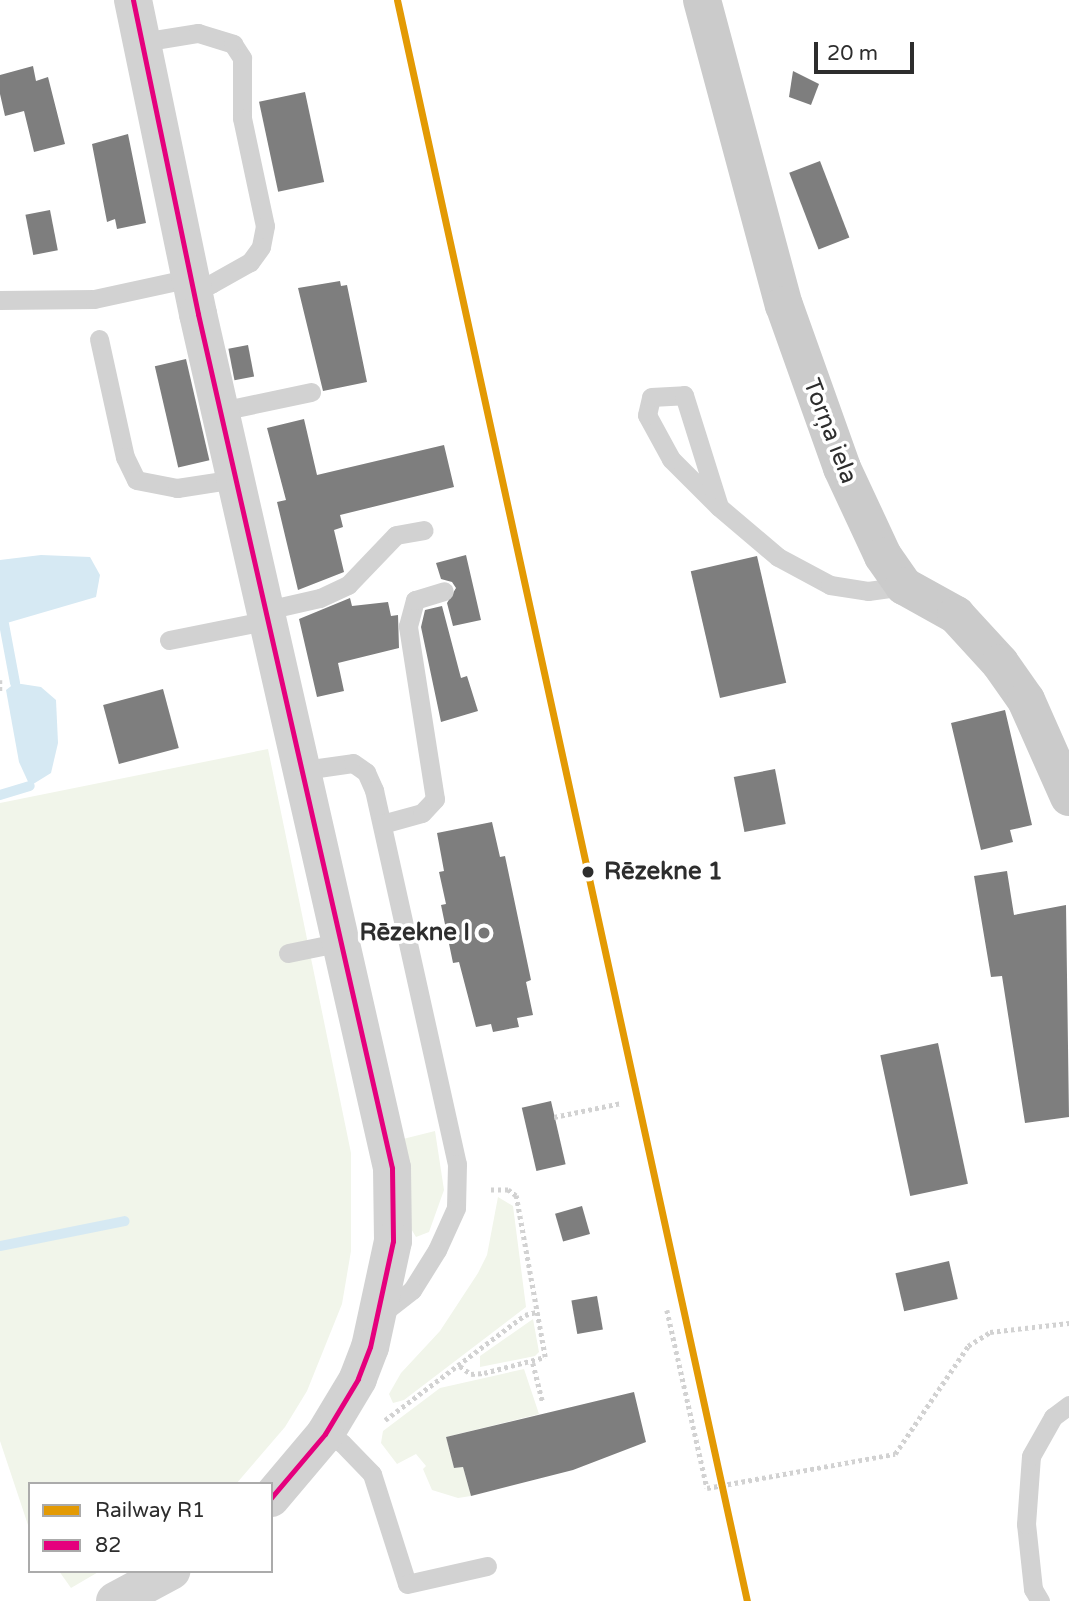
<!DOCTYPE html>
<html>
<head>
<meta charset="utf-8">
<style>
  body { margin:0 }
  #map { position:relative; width:1069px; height:1601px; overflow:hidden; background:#fff; font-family:"Varela Round",sans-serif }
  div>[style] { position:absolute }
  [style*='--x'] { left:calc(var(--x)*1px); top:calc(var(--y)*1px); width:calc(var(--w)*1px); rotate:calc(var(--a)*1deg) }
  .green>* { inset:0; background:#f1f5ea }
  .water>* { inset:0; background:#d6e9f3 }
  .stream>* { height:10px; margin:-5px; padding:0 5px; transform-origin:5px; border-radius:5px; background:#d6e9f3 }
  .building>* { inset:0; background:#7e7e7e; transform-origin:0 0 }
  .path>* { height:4.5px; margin-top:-2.25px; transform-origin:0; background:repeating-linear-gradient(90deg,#d2d2d2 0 3.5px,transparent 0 7px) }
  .lane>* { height:19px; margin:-9.5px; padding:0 9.5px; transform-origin:9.5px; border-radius:9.5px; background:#d2d2d2 }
  .street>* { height:38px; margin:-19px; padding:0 19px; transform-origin:19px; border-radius:19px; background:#d2d2d2 }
  .secondary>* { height:38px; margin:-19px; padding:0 19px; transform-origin:19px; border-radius:19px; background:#cbcbcb }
  .bus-1>* { height:5px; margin:-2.5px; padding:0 2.5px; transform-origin:2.5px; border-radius:2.5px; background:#e5007d }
  .rail-1>* { height:7px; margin:-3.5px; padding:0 3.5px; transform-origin:3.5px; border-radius:3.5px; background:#e39a04 }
  .dots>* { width:19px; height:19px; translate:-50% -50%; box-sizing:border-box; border:4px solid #fff; border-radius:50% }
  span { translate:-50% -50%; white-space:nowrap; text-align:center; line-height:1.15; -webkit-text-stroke:7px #fff; paint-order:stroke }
  .street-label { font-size:24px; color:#2d2d2d }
  .stop-label { font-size:24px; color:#2d2d2d; font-weight:700 }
  .left { translate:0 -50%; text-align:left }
  .poi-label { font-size:24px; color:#2d2d2d; font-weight:700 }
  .right { translate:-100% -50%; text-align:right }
  .legend { position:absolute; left:28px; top:1482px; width:245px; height:91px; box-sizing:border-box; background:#fff; border:2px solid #ababab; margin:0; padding:9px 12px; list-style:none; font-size:21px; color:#2d2d2d }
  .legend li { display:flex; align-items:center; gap:14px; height:35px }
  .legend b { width:35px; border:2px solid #ababab }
  .scale { position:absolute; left:814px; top:42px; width:100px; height:32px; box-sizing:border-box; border:4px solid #2d2d2d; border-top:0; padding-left:9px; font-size:21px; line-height:24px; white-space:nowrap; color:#2d2d2d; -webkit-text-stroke:5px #fff; paint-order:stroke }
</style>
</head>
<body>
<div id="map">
  <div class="green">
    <i style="clip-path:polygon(268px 749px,351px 1153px,351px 1251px,342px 1304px,307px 1391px,285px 1427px,236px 1484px,30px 1484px,30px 1531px,0 1441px,0 803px)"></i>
    <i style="clip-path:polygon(435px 1131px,444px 1190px,429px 1232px,416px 1237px,410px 1227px,403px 1139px)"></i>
    <i style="clip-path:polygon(498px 1197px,513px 1206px,526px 1307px,404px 1400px,393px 1403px,389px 1394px,401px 1373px,440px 1331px,478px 1273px,487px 1255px)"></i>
    <i style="clip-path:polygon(533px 1319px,539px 1352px,535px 1356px,480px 1367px,480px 1356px)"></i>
    <i style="clip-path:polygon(524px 1369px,539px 1414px,446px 1437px,454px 1468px,463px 1467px,471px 1496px,458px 1498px,432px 1490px,423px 1469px,426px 1466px,416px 1454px,397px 1464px,381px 1443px,383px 1431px,440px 1388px)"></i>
    <i style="clip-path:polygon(59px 1571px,100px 1571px,71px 1588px)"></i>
  </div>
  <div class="water">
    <i style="clip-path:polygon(41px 555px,90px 557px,100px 575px,96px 597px,0 625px,0 560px)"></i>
    <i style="clip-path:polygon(15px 683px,41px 687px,56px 700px,58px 743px,51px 773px,30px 786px,19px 762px,6px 690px)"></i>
  </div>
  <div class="stream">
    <i style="--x:4;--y:624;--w:60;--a:79.4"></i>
    <i style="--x:0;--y:795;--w:31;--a:-17"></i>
    <i style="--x:0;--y:1246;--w:127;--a:-11.3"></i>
  </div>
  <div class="building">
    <i style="clip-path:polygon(33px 66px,36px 81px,48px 77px,65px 144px,34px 152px,24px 111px,5px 116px,0 94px,0 75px)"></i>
    <i style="clip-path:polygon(793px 71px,819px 84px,811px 105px,789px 97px)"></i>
    <i style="left:305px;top:92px;width:92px;height:47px;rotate:78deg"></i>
    <i style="clip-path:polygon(128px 134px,146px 223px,117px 229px,115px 219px,107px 222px,92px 144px)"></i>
    <i style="left:820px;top:161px;width:82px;height:33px;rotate:69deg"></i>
    <i style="left:50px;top:210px;width:41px;height:25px;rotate:79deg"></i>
    <i style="clip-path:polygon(340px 281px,341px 286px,347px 285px,367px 382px,323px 391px,298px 288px)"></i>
    <i style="left:248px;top:345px;width:32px;height:20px;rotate:79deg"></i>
    <i style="left:186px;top:359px;width:104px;height:32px;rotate:77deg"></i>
    <i style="clip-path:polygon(304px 419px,317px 475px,444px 445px,454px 487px,340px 515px,343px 527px,334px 530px,344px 572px,298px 590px,277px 502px,286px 500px,267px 428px)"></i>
    <i style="clip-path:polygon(466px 555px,481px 620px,453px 626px,447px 603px,456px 588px,452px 582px,441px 579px,436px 563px)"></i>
    <i style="left:757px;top:556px;width:130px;height:68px;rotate:77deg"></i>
    <i style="clip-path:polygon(350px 598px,352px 606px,388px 602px,391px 616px,398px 615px,399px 648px,338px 663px,344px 691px,317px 697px,299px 619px)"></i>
    <i style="clip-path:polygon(442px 606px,461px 678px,467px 676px,478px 711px,441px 722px,421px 627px,425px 610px)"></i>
    <i style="left:163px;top:689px;width:61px;height:62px;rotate:75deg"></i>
    <i style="clip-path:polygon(1005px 710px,1032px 825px,1010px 830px,1013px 842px,981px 850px,951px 723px)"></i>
    <i style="left:775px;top:769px;width:56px;height:42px;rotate:79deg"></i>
    <i style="clip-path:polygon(492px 822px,500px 857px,505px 856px,531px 980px,526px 982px,533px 1015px,517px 1018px,519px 1027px,493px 1032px,491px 1024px,476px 1027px,459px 962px,453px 963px,441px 905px,446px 904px,439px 872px,444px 871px,437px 833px)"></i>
    <i style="clip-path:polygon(1007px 871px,1014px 915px,1066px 905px,1069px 1117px,1025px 1123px,1002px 976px,991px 977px,974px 876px)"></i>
    <i style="left:938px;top:1043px;width:144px;height:59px;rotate:78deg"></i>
    <i style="left:551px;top:1101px;width:65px;height:30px;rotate:77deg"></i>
    <i style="left:582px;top:1206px;width:29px;height:28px;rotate:74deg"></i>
    <i style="left:949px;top:1261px;width:39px;height:55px;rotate:77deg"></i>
    <i style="left:597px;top:1296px;width:34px;height:26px;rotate:80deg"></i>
    <i style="clip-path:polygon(634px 1392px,646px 1442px,573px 1470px,471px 1496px,463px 1467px,454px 1468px,446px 1437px)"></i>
  </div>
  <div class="path">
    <i style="--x:0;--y:680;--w:12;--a:90"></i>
    <i style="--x:554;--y:1117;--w:68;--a:-11.8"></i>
    <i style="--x:667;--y:1310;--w:182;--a:77.3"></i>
    <i style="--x:707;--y:1488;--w:191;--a:-10.3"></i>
    <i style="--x:895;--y:1454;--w:130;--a:-55.9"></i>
    <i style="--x:968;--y:1346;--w:26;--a:-32"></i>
    <i style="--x:990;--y:1332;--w:80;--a:-6.5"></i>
    <i style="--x:533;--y:1363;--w:41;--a:76"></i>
    <i style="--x:460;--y:1366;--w:14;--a:36"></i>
    <i style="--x:471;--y:1374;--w:13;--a:-4"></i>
    <i style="--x:484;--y:1373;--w:63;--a:-14.7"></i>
    <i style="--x:545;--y:1357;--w:164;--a:-100.2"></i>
    <i style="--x:516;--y:1196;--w:10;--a:-143"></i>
    <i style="--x:508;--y:1190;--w:20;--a:180"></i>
    <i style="--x:385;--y:1420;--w:175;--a:-36.9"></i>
    <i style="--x:525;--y:1315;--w:11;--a:-15"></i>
  </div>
  <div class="lane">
    <i style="--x:142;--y:42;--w:57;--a:-9.1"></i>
    <i style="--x:198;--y:33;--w:37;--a:17"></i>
    <i style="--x:233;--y:44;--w:17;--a:57"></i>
    <i style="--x:242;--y:58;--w:60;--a:90"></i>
    <i style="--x:242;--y:118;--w:110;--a:78"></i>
    <i style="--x:265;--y:226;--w:21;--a:101"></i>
    <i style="--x:261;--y:247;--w:19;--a:126"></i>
    <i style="--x:250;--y:262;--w:45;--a:150.6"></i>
    <i style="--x:211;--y:284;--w:18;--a:167"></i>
    <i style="--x:0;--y:300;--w:94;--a:-0.6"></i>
    <i style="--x:94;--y:299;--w:99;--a:-12.2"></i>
    <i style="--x:99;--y:339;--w:121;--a:77.6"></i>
    <i style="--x:125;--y:457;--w:25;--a:64"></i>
    <i style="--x:136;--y:480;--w:42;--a:11"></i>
    <i style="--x:177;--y:488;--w:60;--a:-8.7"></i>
    <i style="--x:221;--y:411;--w:92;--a:-11.9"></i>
    <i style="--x:719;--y:507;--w:68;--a:-135"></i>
    <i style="--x:671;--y:459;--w:50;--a:-118.6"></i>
    <i style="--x:647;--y:415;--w:18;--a:-77"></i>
    <i style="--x:651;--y:397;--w:33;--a:-3"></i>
    <i style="--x:684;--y:395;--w:117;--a:72.6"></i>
    <i style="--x:719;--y:507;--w:77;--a:40.3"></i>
    <i style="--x:778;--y:557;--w:59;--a:28.3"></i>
    <i style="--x:830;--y:585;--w:38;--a:9"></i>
    <i style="--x:868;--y:591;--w:36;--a:-8"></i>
    <i style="--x:267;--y:610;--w:54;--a:-12.8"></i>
    <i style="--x:320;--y:598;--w:31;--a:-25"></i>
    <i style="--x:348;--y:585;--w:69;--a:-46.2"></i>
    <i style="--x:396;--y:535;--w:28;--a:-10"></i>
    <i style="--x:169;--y:640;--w:102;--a:-11.3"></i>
    <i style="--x:304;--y:770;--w:49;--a:-8.1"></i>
    <i style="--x:353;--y:763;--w:16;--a:35"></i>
    <i style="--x:366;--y:772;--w:20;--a:66"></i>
    <i style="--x:374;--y:790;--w:383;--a:77.5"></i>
    <i style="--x:457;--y:1164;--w:44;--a:91.3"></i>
    <i style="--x:456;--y:1208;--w:46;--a:114.3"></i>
    <i style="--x:437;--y:1250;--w:47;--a:122"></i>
    <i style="--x:412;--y:1290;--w:39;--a:142"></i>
    <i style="--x:382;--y:824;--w:41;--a:-15.4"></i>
    <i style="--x:422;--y:813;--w:19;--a:-47"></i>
    <i style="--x:435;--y:799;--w:175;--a:-98.9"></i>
    <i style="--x:408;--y:626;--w:27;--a:-75"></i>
    <i style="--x:415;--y:600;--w:30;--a:-17"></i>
    <i style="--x:288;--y:953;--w:55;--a:-11.5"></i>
    <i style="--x:325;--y:1434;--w:19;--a:28"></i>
    <i style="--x:342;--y:1443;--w:43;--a:45.9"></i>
    <i style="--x:372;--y:1474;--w:115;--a:72.3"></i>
    <i style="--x:407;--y:1584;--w:82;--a:-12.7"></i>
    <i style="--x:1040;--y:1601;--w:14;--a:-120"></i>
    <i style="--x:1033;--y:1589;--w:65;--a:-96.1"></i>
    <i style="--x:1026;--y:1524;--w:68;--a:-85.8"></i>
    <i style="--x:1031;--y:1456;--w:45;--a:-60.6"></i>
    <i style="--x:1053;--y:1417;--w:20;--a:-37"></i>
  </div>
  <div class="street">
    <i style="--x:133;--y:0;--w:321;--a:78.3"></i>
    <i style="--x:198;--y:314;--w:876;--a:77.2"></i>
    <i style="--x:392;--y:1168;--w:73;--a:89.2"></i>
    <i style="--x:393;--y:1241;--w:108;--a:102.2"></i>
    <i style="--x:370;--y:1347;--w:34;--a:111"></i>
    <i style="--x:358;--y:1379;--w:64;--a:121"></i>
    <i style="--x:325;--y:1434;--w:84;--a:130.2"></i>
    <i style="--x:115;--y:1601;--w:64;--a:-28.2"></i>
  </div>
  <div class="secondary">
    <i style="--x:702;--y:0;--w:316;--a:75"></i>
    <i style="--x:784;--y:305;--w:173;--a:70.4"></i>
    <i style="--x:842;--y:468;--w:97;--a:65"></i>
    <i style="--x:883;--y:556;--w:37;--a:55"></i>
    <i style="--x:904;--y:586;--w:60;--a:29.1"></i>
    <i style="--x:956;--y:615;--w:65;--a:47.5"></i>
    <i style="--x:1000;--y:663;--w:45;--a:54.9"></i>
    <i style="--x:1026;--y:700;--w:106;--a:66.1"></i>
  </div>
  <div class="bus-1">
    <i style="--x:133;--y:0;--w:321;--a:78.3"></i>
    <i style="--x:198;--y:314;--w:876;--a:77.2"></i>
    <i style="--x:392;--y:1168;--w:73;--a:89.2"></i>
    <i style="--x:393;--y:1241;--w:108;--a:102.2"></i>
    <i style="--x:370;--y:1347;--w:34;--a:111"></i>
    <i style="--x:358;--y:1379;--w:64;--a:121"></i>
    <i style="--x:325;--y:1434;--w:84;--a:130.2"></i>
  </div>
  <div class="rail-1">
    <i style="--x:397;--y:0;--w:1639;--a:77.67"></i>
  </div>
  <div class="dots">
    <i style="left:588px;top:872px;background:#2d2d2d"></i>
    <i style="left:484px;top:933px;background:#767676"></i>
  </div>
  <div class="street-label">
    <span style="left:830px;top:431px;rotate:69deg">Torņa iela</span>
  </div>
  <div class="stop-label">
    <span class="left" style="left:604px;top:872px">Rēzekne 1</span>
  </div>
  <div class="poi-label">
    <span class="right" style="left:470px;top:933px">Rēzekne I</span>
  </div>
  <ul class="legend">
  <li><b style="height:9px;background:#e39a04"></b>Railway R1</li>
  <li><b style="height:9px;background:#e5007d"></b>82</li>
  </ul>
  <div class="scale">20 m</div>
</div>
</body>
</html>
